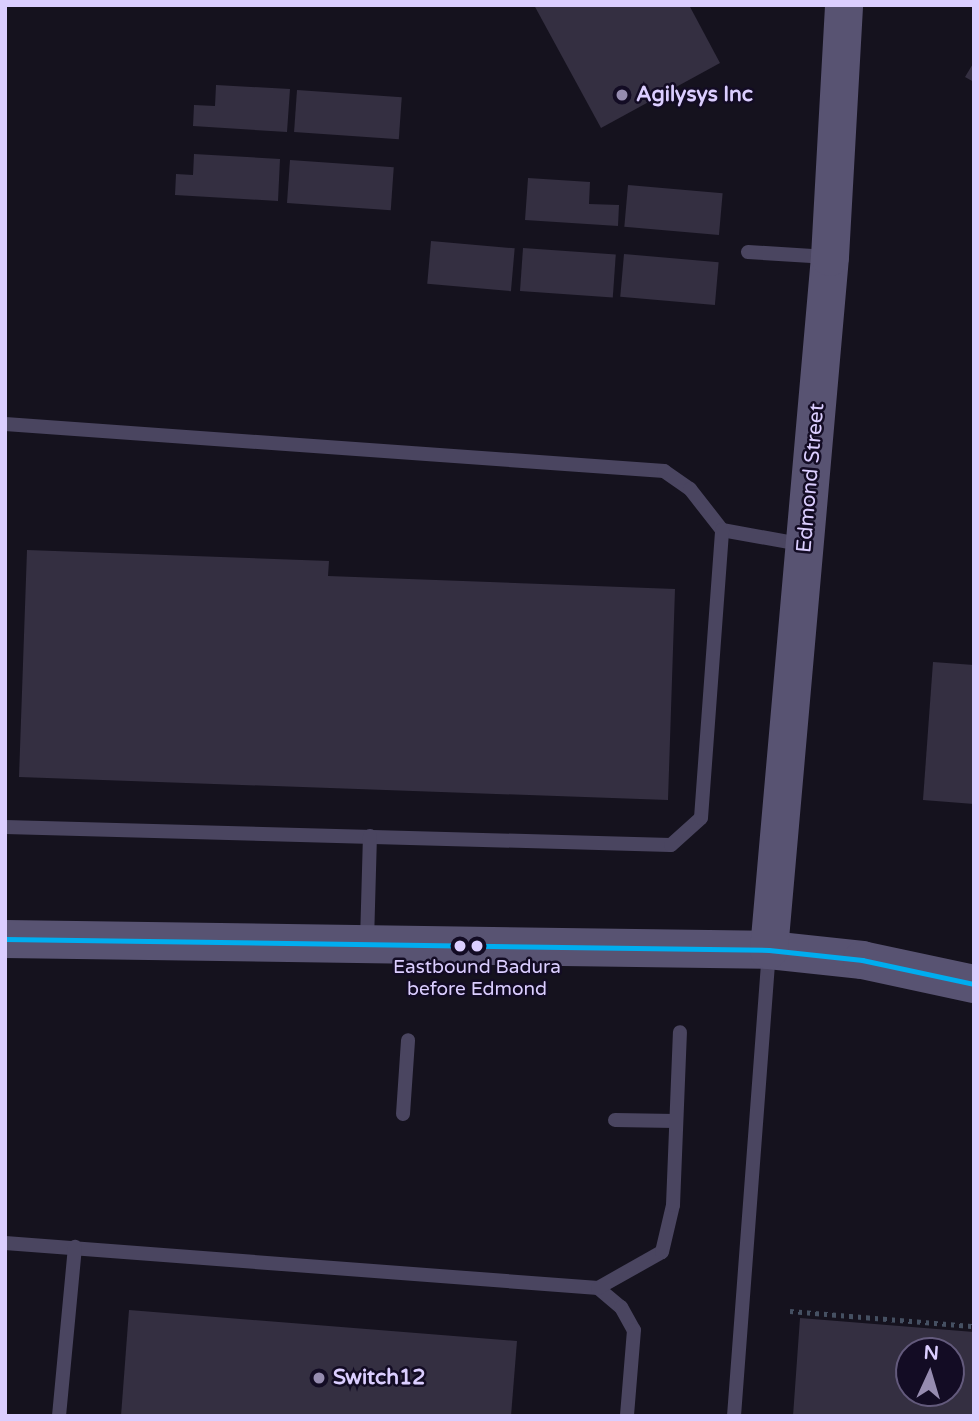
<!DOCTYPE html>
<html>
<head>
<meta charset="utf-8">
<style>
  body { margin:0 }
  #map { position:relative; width:979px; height:1421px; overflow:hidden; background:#15121e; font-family:"Varela Round",sans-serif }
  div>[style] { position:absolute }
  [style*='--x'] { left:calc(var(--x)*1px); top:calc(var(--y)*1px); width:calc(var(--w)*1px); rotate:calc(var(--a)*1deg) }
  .building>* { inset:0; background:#342f41; transform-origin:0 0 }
  .path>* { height:4.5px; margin-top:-2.25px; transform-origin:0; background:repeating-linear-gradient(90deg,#455062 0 3.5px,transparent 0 8.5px) }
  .lane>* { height:14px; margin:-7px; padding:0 7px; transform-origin:7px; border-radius:7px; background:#4a4560 }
  .secondary>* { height:38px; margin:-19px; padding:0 19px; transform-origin:19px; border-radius:19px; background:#585372 }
  .bus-1>* { height:5px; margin:-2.5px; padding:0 2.5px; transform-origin:2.5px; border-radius:2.5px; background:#00adef }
  .dots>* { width:19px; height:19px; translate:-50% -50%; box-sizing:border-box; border:4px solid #130c24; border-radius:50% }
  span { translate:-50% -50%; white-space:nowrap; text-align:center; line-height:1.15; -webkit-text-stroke:5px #130c24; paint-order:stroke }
  .bus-label { font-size:19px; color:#dbceff }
  .poi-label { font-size:21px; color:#dbceff; font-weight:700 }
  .left { translate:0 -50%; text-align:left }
  .street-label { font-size:21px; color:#dbceff }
  .frame { position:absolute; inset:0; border:7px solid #dbceff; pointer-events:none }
  .north { position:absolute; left:895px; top:1337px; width:70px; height:70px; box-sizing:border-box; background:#130c24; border:2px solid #635a7c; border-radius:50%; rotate:4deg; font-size:19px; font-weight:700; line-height:28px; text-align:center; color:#dbceff }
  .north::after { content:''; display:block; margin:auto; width:24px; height:32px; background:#968cb0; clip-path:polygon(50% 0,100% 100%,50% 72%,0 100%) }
</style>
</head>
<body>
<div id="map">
  <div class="building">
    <i style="clip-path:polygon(534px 5px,689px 5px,720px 63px,601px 128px)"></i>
    <i style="clip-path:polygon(974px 62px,974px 82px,965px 77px)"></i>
    <i style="clip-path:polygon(216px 85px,290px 89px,287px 132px,193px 126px,194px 105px,215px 106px)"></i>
    <i style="left:297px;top:90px;width:105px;height:42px;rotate:4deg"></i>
    <i style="clip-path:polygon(194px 154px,280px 159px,278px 201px,175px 195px,176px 174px,193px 175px)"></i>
    <i style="left:290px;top:160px;width:104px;height:43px;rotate:4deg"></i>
    <i style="clip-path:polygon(528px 178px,590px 182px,589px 204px,619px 205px,618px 226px,525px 220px)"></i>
    <i style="left:628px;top:185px;width:95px;height:42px;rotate:5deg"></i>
    <i style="left:431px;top:241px;width:84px;height:43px;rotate:5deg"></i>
    <i style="left:523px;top:248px;width:93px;height:43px;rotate:4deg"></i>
    <i style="left:624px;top:254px;width:95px;height:43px;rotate:5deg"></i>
    <i style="clip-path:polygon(27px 550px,329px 561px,328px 576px,675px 589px,668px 800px,19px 777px)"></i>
    <i style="clip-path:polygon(933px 662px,974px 665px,974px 804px,923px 800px)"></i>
    <i style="clip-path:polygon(129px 1310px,517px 1341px,511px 1416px,121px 1416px)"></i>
    <i style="clip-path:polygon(evenodd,800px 1318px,974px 1332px,974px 1416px,793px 1416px,800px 1318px,909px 1351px,951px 1351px,951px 1393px,909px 1393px,909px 1351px)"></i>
  </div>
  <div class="path">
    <i style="--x:790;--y:1311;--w:185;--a:4.7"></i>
  </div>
  <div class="lane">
    <i style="--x:748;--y:252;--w:80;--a:3.6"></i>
    <i style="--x:5;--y:424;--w:661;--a:4.08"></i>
    <i style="--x:664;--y:471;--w:32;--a:35"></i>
    <i style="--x:690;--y:489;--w:52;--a:52"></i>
    <i style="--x:722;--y:530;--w:84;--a:10.2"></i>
    <i style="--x:5;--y:827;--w:666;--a:1.55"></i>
    <i style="--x:671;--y:845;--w:40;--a:-42"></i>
    <i style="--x:701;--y:818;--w:289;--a:-85.8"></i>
    <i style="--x:367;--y:942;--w:106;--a:-88.4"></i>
    <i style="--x:403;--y:1114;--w:74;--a:-86.1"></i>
    <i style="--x:615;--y:1120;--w:60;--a:1"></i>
    <i style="--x:5;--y:1243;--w:595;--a:4.34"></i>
    <i style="--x:598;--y:1288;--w:30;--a:40"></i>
    <i style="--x:621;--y:1307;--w:26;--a:61"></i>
    <i style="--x:634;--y:1330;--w:86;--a:94.7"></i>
    <i style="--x:598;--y:1288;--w:73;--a:-29.4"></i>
    <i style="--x:662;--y:1252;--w:48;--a:-76.8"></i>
    <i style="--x:673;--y:1205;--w:173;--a:-87.7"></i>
    <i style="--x:59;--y:1416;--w:170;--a:-84.6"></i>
    <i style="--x:734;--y:1416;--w:465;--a:-85.7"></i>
  </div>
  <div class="secondary">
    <i style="--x:5;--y:939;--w:764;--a:0.82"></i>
    <i style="--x:769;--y:950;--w:94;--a:6.1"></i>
    <i style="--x:862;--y:960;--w:115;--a:12.1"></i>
    <i style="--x:769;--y:950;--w:696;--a:-84.97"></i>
    <i style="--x:830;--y:257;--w:252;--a:-86.8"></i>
  </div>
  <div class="bus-1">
    <i style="--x:5;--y:939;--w:764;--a:0.82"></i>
    <i style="--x:769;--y:950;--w:94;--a:6.1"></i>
    <i style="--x:862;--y:960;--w:115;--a:12.1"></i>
  </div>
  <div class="dots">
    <i style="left:622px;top:95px;background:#968cb0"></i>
    <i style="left:460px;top:946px;background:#dbceff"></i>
    <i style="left:477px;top:946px;background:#dbceff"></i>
    <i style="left:319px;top:1378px;background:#968cb0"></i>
  </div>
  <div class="bus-label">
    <span style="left:477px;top:979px">Eastbound Badura<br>before Edmond</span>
  </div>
  <div class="poi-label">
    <span class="left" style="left:636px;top:95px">Agilysys Inc</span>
    <span class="left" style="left:333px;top:1378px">Switch12</span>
  </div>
  <div class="street-label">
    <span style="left:811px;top:478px;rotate:-85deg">Edmond Street</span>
  </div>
  <div class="frame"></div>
  <div class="north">N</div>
</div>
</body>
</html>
